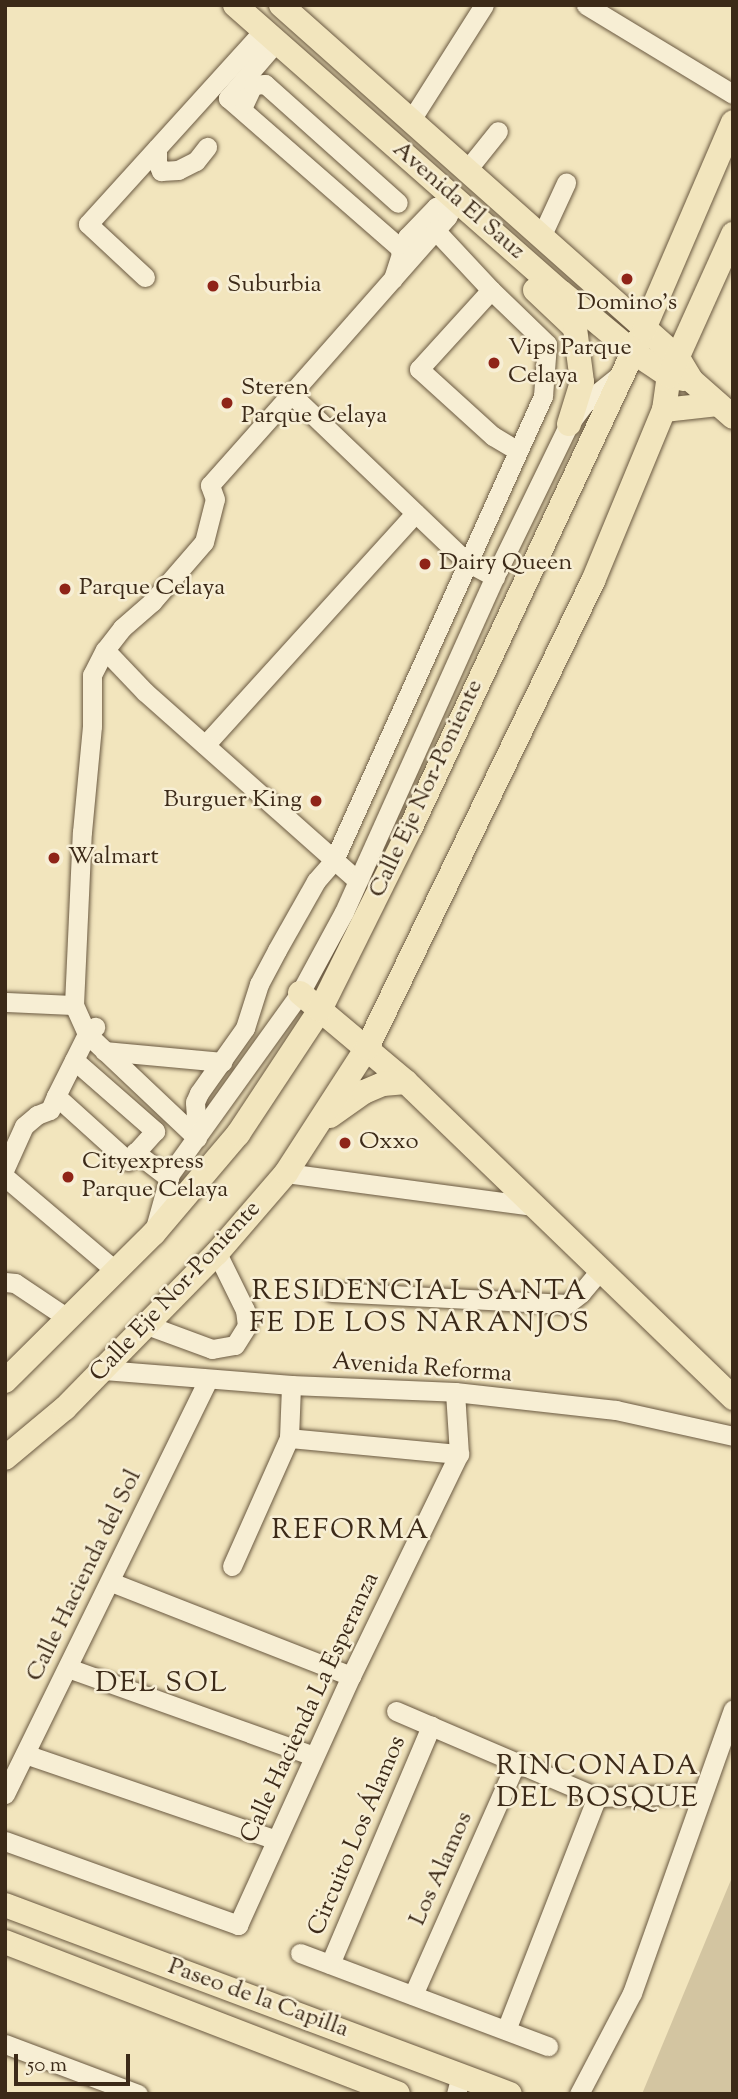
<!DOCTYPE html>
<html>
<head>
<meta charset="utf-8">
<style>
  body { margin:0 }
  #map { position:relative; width:738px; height:2099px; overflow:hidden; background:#f2e5bd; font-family:"Sorts Mill Goudy",serif }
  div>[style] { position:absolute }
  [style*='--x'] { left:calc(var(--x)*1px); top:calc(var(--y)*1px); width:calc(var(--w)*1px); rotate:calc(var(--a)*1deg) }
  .green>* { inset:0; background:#d3c5a1 }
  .roads { filter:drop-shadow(0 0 2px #6a5941) drop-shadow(0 0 2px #6a5941) }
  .minor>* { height:19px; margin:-9.5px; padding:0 9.5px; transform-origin:9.5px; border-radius:9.5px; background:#f7eed4 }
  .major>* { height:24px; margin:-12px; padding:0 12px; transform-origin:12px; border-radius:12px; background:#f2e5bd }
  .dots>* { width:19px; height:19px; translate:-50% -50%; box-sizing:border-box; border:4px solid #f7eed4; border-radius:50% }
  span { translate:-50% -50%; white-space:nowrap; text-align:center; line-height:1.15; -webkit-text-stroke:5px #f7eed4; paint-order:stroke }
  .street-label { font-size:24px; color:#3c2a18 }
  .poi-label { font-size:24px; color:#3c2a18 }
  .left { translate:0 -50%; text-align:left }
  .right { translate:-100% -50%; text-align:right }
  .quarter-label { font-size:28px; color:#3c2a18; letter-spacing:2px }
  .frame { position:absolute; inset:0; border:7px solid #3c2a18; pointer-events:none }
  .scale { position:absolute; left:14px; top:2054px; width:116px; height:32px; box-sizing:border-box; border:4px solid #3c2a18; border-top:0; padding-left:9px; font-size:21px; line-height:24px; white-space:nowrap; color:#3c2a18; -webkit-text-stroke:5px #f7eed4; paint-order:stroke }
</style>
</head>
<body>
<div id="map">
  <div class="green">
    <i style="clip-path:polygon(733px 1875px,733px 2094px,642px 2094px)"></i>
  </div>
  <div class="roads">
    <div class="minor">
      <i style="--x:586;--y:5;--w:172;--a:31.2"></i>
      <i style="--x:276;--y:42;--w:74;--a:130.6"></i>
      <i style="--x:228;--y:98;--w:227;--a:41.1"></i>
      <i style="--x:399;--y:247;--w:7;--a:74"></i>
      <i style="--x:401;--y:254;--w:26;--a:108"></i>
      <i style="--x:244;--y:104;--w:21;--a:-65"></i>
      <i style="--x:253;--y:85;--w:12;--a:-5"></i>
      <i style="--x:265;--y:84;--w:178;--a:41.8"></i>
      <i style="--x:411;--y:120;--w:136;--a:-57.6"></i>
      <i style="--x:157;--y:148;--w:14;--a:90"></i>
      <i style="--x:157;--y:162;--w:10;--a:66"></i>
      <i style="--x:161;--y:171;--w:17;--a:-3"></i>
      <i style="--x:178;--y:170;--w:20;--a:-27"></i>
      <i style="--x:196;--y:161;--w:18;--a:-52"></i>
      <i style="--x:466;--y:171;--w:51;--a:-51.3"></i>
      <i style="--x:541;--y:237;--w:60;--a:-65.2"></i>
      <i style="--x:405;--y:260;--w:23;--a:-85"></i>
      <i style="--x:407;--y:237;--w:42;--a:-46"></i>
      <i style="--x:436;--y:207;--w:21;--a:-19"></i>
      <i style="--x:145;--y:277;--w:78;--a:-137.1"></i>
      <i style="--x:88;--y:224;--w:261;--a:-47.8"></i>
      <i style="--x:491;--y:290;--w:107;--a:132.3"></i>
      <i style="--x:419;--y:369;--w:100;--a:42.2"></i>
      <i style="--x:493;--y:436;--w:29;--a:31"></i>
      <i style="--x:291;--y:394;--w:236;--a:-48.6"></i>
      <i style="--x:447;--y:217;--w:19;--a:-62"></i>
      <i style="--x:105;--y:650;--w:28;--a:-52"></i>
      <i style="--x:122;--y:628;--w:40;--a:-41"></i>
      <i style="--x:152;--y:602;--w:79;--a:-49.1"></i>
      <i style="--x:204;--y:542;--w:44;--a:-75.7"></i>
      <i style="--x:215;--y:499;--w:15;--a:-110"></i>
      <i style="--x:210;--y:485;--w:122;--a:-48.3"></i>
      <i style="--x:291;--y:394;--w:243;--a:43.7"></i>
      <i style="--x:467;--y:562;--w:32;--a:28"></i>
      <i style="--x:205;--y:745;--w:313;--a:-47.8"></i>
      <i style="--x:5;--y:1002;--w:69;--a:2.5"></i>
      <i style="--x:104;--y:1051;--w:119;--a:5.3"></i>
      <i style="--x:74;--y:1060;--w:108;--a:41.2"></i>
      <i style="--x:155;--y:1131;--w:40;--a:132"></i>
      <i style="--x:128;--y:1161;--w:97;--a:-137.9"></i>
      <i style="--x:56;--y:1096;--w:69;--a:-63.4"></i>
      <i style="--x:87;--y:1034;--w:11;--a:-41"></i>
      <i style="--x:196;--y:1117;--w:15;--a:-94"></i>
      <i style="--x:195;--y:1102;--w:10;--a:-66"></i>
      <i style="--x:199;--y:1093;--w:80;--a:-54.7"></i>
      <i style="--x:245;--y:1028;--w:46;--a:-72.3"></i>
      <i style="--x:259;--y:984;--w:38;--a:-62"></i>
      <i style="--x:277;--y:950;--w:79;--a:-60.5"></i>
      <i style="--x:316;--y:881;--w:28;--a:-49"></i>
      <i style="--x:334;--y:860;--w:509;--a:-65.75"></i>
      <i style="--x:543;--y:396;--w:52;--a:-85.6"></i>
      <i style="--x:547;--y:344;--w:78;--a:-136"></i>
      <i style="--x:491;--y:290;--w:82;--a:-133"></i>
      <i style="--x:197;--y:1138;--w:151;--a:-136.6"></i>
      <i style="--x:87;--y:1034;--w:32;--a:-114"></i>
      <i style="--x:74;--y:1005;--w:173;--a:-87.4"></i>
      <i style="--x:82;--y:832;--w:106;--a:-84.6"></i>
      <i style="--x:92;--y:726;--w:51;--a:-90"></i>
      <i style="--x:92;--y:675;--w:28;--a:-63"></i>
      <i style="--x:105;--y:650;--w:58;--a:46.4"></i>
      <i style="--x:145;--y:692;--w:283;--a:41.6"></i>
      <i style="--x:135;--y:1152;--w:43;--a:37.4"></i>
      <i style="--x:5;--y:1168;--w:46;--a:-65.7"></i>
      <i style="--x:24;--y:1126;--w:17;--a:-40"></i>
      <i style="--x:37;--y:1115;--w:14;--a:-21"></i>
      <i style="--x:50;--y:1110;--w:15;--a:-67"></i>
      <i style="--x:286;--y:1173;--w:250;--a:7.6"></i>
      <i style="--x:5;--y:1177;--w:145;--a:40.3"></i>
      <i style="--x:155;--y:1228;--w:56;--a:-74.5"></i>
      <i style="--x:170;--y:1174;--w:223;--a:-54.3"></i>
      <i style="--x:300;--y:993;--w:92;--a:-61.5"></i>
      <i style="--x:344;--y:912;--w:375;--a:-65.8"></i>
      <i style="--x:498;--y:570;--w:162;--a:-64.1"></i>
      <i style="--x:569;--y:424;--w:26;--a:-53"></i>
      <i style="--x:585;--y:403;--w:46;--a:-38.9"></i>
      <i style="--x:5;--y:1282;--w:10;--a:6"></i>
      <i style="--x:15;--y:1283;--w:65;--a:33.7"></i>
      <i style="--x:332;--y:1292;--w:235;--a:2.9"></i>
      <i style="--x:567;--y:1304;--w:18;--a:-38"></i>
      <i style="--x:581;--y:1293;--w:31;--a:-50"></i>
      <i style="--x:147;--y:1325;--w:69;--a:20.3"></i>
      <i style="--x:212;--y:1349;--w:23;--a:-10"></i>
      <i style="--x:235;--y:1345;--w:22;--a:-58"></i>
      <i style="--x:247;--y:1326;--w:16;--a:-97"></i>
      <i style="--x:245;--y:1310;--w:64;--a:-116.2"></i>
      <i style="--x:104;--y:1370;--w:188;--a:4.6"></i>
      <i style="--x:291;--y:1385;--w:164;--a:2.4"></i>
      <i style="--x:455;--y:1392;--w:162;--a:6.4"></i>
      <i style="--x:616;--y:1410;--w:120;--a:12.5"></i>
      <i style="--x:289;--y:1438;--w:171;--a:5.4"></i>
      <i style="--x:232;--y:1566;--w:140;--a:-66"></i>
      <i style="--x:289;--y:1438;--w:53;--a:-87.8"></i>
      <i style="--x:111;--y:1582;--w:258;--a:21.4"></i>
      <i style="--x:68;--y:1668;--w:261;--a:19.7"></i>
      <i style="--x:396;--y:1711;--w:219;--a:23.2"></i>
      <i style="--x:597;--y:1797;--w:104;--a:-1.7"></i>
      <i style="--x:25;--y:1754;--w:265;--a:18.9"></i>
      <i style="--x:5;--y:1794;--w:462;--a:-63.9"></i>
      <i style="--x:5;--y:1841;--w:248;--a:19.8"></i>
      <i style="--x:238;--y:1925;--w:273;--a:-65.6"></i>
      <i style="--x:351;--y:1676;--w:247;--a:-64.1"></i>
      <i style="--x:459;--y:1454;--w:62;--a:-93.7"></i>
      <i style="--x:300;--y:1953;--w:265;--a:20.6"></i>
      <i style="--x:330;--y:1964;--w:259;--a:-67"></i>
      <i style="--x:413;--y:1995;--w:254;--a:-66.1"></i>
      <i style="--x:506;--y:2030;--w:250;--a:-68.7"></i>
      <i style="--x:5;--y:2044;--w:142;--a:20.6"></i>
      <i style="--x:456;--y:2094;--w:20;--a:-75"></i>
      <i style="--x:579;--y:2094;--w:114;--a:-62.3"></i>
      <i style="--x:632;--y:1993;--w:301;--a:-70.4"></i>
    </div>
    <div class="major">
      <i style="--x:235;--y:5;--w:434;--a:41.4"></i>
      <i style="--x:561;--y:292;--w:92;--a:39.7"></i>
      <i style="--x:632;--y:351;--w:45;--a:34"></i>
      <i style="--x:669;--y:376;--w:15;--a:11"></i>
      <i style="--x:281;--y:5;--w:531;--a:41.64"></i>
      <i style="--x:678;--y:358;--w:26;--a:59"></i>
      <i style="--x:691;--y:380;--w:56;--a:41.4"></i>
      <i style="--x:535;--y:290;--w:55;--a:43.5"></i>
      <i style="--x:575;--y:328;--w:54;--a:82.6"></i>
      <i style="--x:582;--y:382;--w:44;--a:107.2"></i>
      <i style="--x:664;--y:410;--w:54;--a:-6.3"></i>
      <i style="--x:300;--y:993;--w:138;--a:40"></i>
      <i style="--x:406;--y:1082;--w:455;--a:44"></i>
      <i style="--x:330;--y:1116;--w:42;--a:-35.2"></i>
      <i style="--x:364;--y:1092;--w:21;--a:-23"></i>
      <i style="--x:383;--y:1084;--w:23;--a:-5"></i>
      <i style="--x:5;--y:1381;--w:210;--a:-44.8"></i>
      <i style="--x:154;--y:1233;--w:130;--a:-49.7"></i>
      <i style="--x:238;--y:1134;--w:149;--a:-56.5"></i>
      <i style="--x:320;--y:1010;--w:204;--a:-63.6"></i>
      <i style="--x:411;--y:827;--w:550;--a:-64.93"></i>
      <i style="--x:644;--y:329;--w:225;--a:-66.7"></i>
      <i style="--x:5;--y:1458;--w:78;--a:-39.8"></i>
      <i style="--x:65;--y:1408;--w:217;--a:-45.6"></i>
      <i style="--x:217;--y:1253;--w:106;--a:-49.2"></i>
      <i style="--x:286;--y:1173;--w:149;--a:-57.1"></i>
      <i style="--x:367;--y:1048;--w:519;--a:-64.18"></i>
      <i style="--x:593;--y:581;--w:185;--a:-67.5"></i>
      <i style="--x:664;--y:410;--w:34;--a:-82"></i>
      <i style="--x:669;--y:376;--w:156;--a:-65.7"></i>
      <i style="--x:5;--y:1905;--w:539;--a:20.52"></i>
      <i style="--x:5;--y:1942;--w:421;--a:21.1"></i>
    </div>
  </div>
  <div class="dots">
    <i style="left:627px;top:279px;background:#8f2418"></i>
    <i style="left:213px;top:286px;background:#8f2418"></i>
    <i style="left:494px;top:363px;background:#8f2418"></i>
    <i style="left:227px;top:403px;background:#8f2418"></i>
    <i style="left:425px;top:564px;background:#8f2418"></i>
    <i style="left:65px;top:589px;background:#8f2418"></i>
    <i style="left:316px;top:801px;background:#8f2418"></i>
    <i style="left:54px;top:858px;background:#8f2418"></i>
    <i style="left:345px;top:1143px;background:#8f2418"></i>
    <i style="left:68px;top:1177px;background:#8f2418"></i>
  </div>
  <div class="street-label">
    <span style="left:458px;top:201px;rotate:41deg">Avenida El Sauz</span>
    <span style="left:427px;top:789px;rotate:-65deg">Calle Eje Nor-Poniente</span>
    <span style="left:176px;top:1292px;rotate:-47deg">Calle Eje Nor-Poniente</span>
    <span style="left:422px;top:1369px;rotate:4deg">Avenida Reforma</span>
    <span style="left:85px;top:1576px;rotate:-64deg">Calle Hacienda del Sol</span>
    <span style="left:311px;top:1708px;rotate:-65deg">Calle Hacienda La Esperanza</span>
    <span style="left:358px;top:1836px;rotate:-67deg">Circuito Los Álamos</span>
    <span style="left:442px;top:1869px;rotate:-66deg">Los Alamos</span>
    <span style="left:258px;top:1999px;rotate:20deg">Paseo de la Capilla</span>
  </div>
  <div class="poi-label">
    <span class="left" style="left:227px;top:286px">Suburbia</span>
    <span style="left:627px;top:304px">Domino's</span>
    <span class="left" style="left:508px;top:363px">Vips Parque<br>Celaya</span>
    <span class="left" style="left:241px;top:403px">Steren<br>Parque Celaya</span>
    <span class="left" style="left:439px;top:564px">Dairy Queen</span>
    <span class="left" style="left:79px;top:589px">Parque Celaya</span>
    <span class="right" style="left:302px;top:801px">Burguer King</span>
    <span class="left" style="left:68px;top:858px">Walmart</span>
    <span class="left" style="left:359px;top:1143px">Oxxo</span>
    <span class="left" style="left:82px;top:1177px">Cityexpress<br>Parque Celaya</span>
  </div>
  <div class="quarter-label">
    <span style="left:420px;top:1308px">RESIDENCIAL SANTA<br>FE DE LOS NARANJOS</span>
    <span style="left:351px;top:1531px">REFORMA</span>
    <span style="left:162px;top:1684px">DEL SOL</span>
    <span style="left:598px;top:1783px">RINCONADA<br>DEL BOSQUE</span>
  </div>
  <div class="frame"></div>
  <div class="scale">50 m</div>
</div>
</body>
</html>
